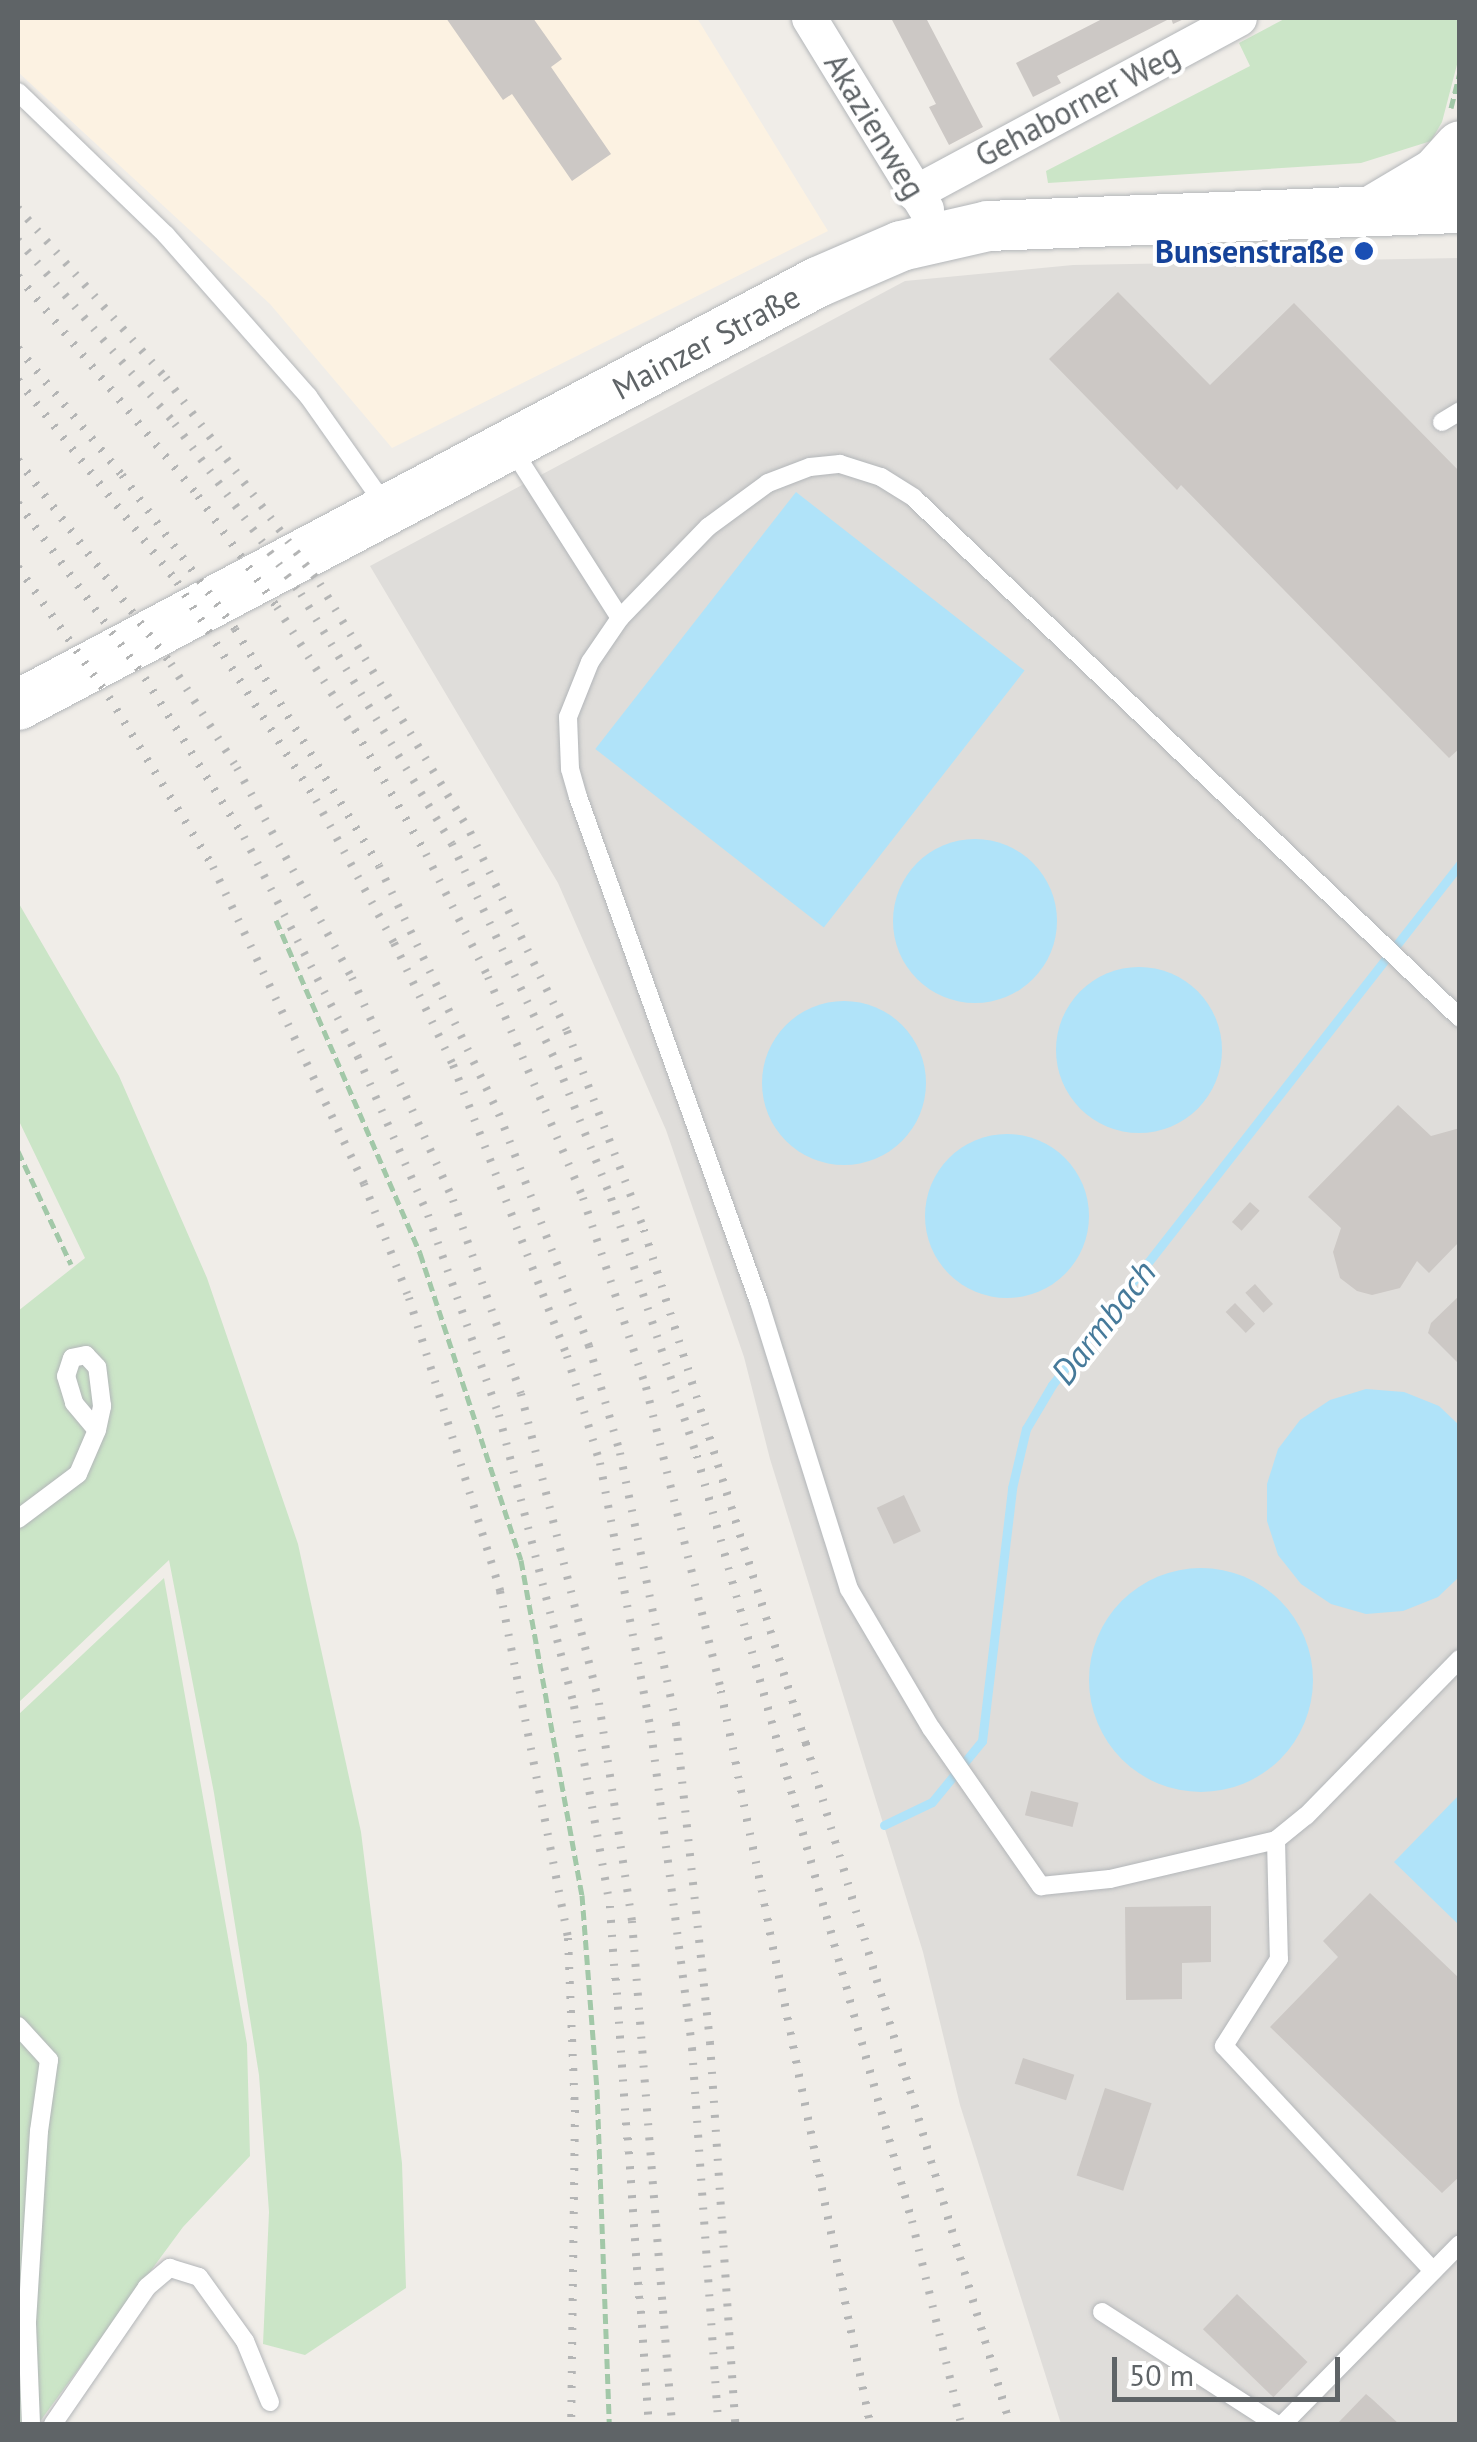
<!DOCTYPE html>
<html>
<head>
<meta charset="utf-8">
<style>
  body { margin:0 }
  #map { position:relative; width:1477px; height:2442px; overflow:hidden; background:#f0ede8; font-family:"PT Sans",sans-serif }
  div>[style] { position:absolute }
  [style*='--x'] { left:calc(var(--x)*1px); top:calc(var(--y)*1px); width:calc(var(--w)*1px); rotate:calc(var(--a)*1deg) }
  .commercial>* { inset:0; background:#fcf2e2 }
  .industrial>* { inset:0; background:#dfddda }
  .green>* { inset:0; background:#cbe5c7 }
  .water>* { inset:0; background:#b0e3f9; transform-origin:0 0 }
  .round { border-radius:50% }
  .stream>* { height:9px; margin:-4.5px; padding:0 4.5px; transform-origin:4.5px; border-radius:4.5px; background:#b0e3f9 }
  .building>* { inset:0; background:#ccc8c5; transform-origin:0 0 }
  .path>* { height:5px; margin-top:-2.5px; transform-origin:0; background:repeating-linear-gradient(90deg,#a2c8a8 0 10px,transparent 0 15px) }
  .roads { filter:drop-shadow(0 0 2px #b3b6b9) drop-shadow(0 0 2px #b3b6b9) }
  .service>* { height:18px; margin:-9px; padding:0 9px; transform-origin:9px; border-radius:9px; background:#fff }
  .minor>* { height:35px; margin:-17.5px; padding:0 17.5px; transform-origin:17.5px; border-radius:17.5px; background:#fff }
  .secondary>* { height:50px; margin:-25px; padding:0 25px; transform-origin:25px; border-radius:25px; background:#fff }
  .rail>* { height:8px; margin-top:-4px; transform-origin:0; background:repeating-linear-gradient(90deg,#b4b5b5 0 2.5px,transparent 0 14.5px) }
  .dots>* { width:28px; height:28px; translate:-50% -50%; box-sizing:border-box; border:5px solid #fff; border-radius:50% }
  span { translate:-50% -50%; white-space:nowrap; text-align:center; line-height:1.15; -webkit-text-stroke:8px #fff; paint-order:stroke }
  .street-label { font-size:32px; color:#5f6467 }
  .transit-label { font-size:32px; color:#164399; font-weight:700 }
  .right { translate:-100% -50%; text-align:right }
  .water-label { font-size:35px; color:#467a9a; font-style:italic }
  .frame { position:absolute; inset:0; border:20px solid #5f6467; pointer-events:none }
  .scale { position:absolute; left:1112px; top:2357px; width:228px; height:45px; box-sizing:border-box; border:5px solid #5f6467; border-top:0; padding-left:12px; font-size:30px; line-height:35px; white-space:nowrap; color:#5f6467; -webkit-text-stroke:8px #fff; paint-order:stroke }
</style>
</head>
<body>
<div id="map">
  <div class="commercial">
    <div style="clip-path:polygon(18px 18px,697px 18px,828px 231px,392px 448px,270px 304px,18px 72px)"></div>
  </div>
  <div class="industrial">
    <div style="clip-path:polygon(1459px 258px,1459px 2424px,1061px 2424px,960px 2105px,923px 1952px,770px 1459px,744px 1357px,666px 1130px,558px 883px,370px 566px,905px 281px,1073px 265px)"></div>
  </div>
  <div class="green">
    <div style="clip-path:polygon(1286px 18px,1459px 18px,1459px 57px,1442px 122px,1431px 141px,1361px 163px,1048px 183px,1046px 171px,1250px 66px,1239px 43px)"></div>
    <div style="clip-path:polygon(18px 902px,119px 1076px,207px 1278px,298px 1544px,361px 1832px,402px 2163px,406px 2288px,305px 2355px,263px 2344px,269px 2212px,259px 2075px,214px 1793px,169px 1560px,18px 1703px,18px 1311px,85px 1258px,18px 1119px)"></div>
    <div style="clip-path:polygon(164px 1578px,247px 2044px,250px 2156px,183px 2227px,38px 2424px,18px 2424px,18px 1715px)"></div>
  </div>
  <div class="water">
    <div style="left:796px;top:492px;width:290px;height:326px;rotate:38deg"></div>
    <div class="round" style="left:893px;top:839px;width:164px;height:164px"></div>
    <div class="round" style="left:1056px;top:967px;width:166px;height:166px"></div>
    <div class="round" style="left:762px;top:1001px;width:164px;height:164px"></div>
    <div class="round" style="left:925px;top:1134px;width:164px;height:164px"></div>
    <div style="clip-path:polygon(1366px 1389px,1404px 1392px,1439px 1406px,1459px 1425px,1459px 1577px,1438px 1597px,1403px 1611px,1366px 1614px,1331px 1604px,1301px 1584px,1278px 1555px,1267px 1521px,1267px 1484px,1278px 1449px,1300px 1420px,1330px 1400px)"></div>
    <div class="round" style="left:1089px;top:1568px;width:224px;height:224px"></div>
    <div style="clip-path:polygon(1459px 1795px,1459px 1925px,1394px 1862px)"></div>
  </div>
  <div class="stream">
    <div style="--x:884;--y:1825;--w:53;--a:-25.6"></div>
    <div style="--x:932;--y:1802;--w:79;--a:-50.7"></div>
    <div style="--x:982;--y:1741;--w:255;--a:-83.2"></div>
    <div style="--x:1012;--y:1488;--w:61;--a:-76.7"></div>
    <div style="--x:1026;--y:1429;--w:51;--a:-59.4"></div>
    <div style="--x:1052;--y:1385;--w:662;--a:-51.94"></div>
  </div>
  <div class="building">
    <div style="clip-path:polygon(446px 18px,533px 18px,562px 59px,551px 67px,611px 154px,572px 181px,512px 94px,503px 100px)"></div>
    <div style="clip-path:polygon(891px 18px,926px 18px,983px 127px,949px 145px,929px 107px,936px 104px)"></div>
    <div style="clip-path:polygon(1104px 18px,1186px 18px,1173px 24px,1171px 18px,1057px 76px,1061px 83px,1033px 97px,1016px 63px)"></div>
    <div style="clip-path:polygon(1118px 292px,1210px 385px,1294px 303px,1460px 472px,1460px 748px,1449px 758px,1181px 485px,1177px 490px,1049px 359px)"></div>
    <div style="clip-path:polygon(1398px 1105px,1431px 1136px,1460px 1128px,1460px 1241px,1429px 1273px,1417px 1261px,1400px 1288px,1372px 1295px,1357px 1291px,1340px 1278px,1333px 1252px,1341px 1228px,1308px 1197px)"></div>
    <div style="left:1250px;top:1202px;width:13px;height:27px;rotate:42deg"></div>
    <div style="left:1255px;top:1284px;width:27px;height:13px;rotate:48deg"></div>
    <div style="clip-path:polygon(1460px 1295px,1460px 1365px,1428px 1333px,1431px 1323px)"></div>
    <div style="left:1235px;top:1303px;width:29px;height:13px;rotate:46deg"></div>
    <div style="left:904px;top:1495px;width:40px;height:30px;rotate:65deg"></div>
    <div style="left:1031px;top:1791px;width:49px;height:25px;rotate:14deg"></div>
    <div style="clip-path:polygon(1370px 1893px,1460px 1979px,1460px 2176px,1442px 2193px,1270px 2027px,1338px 1957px,1323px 1941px)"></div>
    <div style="clip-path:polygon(1211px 1906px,1211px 1962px,1182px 1963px,1182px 1999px,1126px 2000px,1125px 1907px)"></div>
    <div style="left:1023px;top:2058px;width:54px;height:27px;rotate:18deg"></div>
    <div style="left:1105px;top:2088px;width:49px;height:92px;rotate:18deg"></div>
    <div style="left:1237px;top:2294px;width:98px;height:49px;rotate:44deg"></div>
    <div style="clip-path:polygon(1366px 2394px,1372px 2399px,1399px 2424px,1337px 2424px)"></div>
  </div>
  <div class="path">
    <div style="--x:1451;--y:108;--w:37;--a:-76"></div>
    <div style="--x:276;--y:920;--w:363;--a:66.6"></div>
    <div style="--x:420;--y:1253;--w:323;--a:71.8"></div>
    <div style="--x:521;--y:1560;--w:341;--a:79.7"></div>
    <div style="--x:582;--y:1895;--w:195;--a:85.6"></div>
    <div style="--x:597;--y:2089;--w:335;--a:87.9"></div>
    <div style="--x:18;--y:1151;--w:125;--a:64.9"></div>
  </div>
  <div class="roads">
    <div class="service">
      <div style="--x:18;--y:92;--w:206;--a:44"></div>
      <div style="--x:166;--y:235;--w:215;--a:48.6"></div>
      <div style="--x:308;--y:396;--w:133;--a:54.8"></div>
      <div style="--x:1442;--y:422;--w:21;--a:-31"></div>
      <div style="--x:511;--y:447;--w:203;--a:57.5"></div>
      <div style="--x:620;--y:618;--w:127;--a:-46"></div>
      <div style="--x:708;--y:527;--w:74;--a:-36.3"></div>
      <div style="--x:768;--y:483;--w:45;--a:-20.9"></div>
      <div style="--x:810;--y:467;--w:30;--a:-6"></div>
      <div style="--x:840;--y:464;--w:43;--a:17.6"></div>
      <div style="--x:881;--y:477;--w:39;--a:32"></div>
      <div style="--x:914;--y:498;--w:754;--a:43.6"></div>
      <div style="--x:620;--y:618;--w:53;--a:124.3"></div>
      <div style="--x:590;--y:662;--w:59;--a:111.8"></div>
      <div style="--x:568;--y:717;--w:52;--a:87.8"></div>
      <div style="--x:570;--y:769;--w:29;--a:74"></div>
      <div style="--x:578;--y:797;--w:536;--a:70.28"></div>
      <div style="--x:759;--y:1302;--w:301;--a:72.6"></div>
      <div style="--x:849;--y:1589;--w:161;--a:59.5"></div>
      <div style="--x:931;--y:1728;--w:193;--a:55.2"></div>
      <div style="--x:1041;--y:1886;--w:69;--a:-5.8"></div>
      <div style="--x:1110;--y:1879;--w:171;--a:-13.2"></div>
      <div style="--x:1276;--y:1840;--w:38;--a:-39"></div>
      <div style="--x:1306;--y:1816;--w:220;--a:-45.6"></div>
      <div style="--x:18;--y:1519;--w:75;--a:-36.9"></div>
      <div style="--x:78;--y:1474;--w:48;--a:-66.6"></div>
      <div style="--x:97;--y:1430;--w:25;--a:-78"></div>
      <div style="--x:102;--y:1406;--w:39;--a:-97"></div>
      <div style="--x:97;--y:1367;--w:16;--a:-133"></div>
      <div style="--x:86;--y:1355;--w:14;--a:168"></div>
      <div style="--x:72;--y:1358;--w:19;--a:108"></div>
      <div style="--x:66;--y:1376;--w:28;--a:73"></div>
      <div style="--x:74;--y:1403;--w:35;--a:50"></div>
      <div style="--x:1276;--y:1840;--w:119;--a:88.6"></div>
      <div style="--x:1279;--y:1959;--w:103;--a:122.3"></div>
      <div style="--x:1224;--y:2046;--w:307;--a:47.1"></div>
      <div style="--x:18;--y:2026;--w:46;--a:47.6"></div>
      <div style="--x:49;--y:2060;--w:72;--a:98"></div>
      <div style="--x:39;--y:2131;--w:193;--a:93.6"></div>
      <div style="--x:27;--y:2324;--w:100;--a:87.7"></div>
      <div style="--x:1102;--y:2312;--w:207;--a:32.8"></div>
      <div style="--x:53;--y:2424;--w:166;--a:-55.5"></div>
      <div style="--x:147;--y:2287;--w:30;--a:-40"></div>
      <div style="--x:170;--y:2268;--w:30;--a:17"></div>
      <div style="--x:199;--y:2277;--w:79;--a:54.3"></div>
      <div style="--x:245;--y:2341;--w:66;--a:67.7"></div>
      <div style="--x:1283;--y:2424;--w:252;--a:-45.5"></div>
    </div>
    <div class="minor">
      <div style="--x:809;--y:18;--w:224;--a:58.5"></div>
      <div style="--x:914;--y:193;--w:369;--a:-28.3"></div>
    </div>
    <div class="secondary">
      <div style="--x:1377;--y:208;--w:69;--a:-30.7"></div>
      <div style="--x:1436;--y:173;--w:36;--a:-48"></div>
      <div style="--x:18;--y:705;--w:905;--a:-27.87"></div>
      <div style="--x:818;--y:282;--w:90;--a:-23.4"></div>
      <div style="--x:901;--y:246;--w:89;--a:-12.9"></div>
      <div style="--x:988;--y:226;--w:472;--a:-2.2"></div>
    </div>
  </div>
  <div class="rail">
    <div style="--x:18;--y:208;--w:225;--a:49"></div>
    <div style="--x:166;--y:378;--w:257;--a:53.2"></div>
    <div style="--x:320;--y:584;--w:290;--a:58.8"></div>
    <div style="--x:470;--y:832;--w:221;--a:64"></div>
    <div style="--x:567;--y:1031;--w:213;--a:68.8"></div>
    <div style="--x:644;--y:1230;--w:539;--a:72.51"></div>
    <div style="--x:806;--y:1744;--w:710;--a:73.3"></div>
    <div style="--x:18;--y:240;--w:242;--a:49.5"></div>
    <div style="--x:175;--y:424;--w:212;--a:53.5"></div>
    <div style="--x:301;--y:594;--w:292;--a:58.9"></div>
    <div style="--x:452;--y:844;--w:246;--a:64.5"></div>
    <div style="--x:558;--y:1066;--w:142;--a:68.1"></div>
    <div style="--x:611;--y:1198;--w:272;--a:71.6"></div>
    <div style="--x:697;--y:1456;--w:795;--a:74.3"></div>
    <div style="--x:912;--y:2221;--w:209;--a:76.4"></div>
    <div style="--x:18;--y:276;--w:284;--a:50.7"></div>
    <div style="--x:198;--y:496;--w:136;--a:54.6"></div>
    <div style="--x:277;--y:607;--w:146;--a:57.6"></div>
    <div style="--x:355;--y:730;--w:143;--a:60.2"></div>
    <div style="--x:426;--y:854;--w:138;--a:63.2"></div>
    <div style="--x:488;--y:977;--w:241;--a:66.7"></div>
    <div style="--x:583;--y:1198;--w:199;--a:71.6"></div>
    <div style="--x:646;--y:1387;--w:313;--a:76.1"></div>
    <div style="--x:721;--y:1691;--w:748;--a:78.51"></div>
    <div style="--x:18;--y:348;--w:164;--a:50.7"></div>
    <div style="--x:122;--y:475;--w:191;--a:53.7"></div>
    <div style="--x:235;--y:629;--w:277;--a:58.7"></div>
    <div style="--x:379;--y:866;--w:276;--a:64.2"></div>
    <div style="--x:499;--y:1114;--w:249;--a:68.8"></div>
    <div style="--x:589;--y:1346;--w:111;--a:73.8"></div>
    <div style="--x:620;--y:1453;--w:277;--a:78.3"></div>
    <div style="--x:676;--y:1724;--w:321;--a:83.9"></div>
    <div style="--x:710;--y:2043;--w:382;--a:86.2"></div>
    <div style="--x:18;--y:380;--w:257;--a:51.8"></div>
    <div style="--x:177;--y:582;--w:259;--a:57.5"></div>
    <div style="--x:316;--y:800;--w:163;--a:61.4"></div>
    <div style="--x:394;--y:943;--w:136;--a:64.2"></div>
    <div style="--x:453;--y:1065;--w:313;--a:68.6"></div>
    <div style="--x:567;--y:1356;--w:112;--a:72.9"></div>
    <div style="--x:600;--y:1463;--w:273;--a:79.2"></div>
    <div style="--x:651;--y:1731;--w:320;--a:82.6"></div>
    <div style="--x:692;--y:2048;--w:377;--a:86"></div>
    <div style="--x:18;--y:460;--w:255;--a:53.1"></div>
    <div style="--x:171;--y:664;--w:123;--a:57.6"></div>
    <div style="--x:237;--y:768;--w:239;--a:61.3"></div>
    <div style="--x:352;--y:978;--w:244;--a:65.5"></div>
    <div style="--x:453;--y:1200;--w:206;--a:70.7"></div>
    <div style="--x:521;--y:1394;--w:319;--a:75.8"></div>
    <div style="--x:599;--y:1703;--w:220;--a:81.4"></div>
    <div style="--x:632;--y:1921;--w:505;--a:85.45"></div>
    <div style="--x:18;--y:503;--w:216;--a:54"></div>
    <div style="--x:145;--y:678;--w:187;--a:58.1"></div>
    <div style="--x:244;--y:837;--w:248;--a:62.6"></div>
    <div style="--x:358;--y:1057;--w:173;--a:66.1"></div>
    <div style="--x:428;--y:1215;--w:212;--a:70.5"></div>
    <div style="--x:499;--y:1415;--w:301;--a:75.5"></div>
    <div style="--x:574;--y:1706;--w:203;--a:79.8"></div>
    <div style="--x:610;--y:1906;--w:519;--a:85.69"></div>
    <div style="--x:18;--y:567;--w:159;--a:55"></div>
    <div style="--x:109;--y:697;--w:199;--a:58.5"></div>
    <div style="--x:213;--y:867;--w:351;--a:64.5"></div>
    <div style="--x:364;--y:1184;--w:123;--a:68.5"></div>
    <div style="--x:409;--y:1298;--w:307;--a:72.7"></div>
    <div style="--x:500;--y:1591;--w:354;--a:78.9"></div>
    <div style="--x:568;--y:1938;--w:172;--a:87.7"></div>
    <div style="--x:575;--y:2110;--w:314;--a:90.7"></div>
  </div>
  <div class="dots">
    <div style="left:1364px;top:251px;background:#1a4fb4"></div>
  </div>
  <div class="street-label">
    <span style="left:1077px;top:105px;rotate:-28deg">Gehaborner Weg</span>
    <span style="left:875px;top:126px;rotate:59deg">Akazienweg</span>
    <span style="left:706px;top:342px;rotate:-28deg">Mainzer Straße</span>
  </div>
  <div class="transit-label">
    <span class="right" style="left:1344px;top:251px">Bunsenstraße</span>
  </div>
  <div class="water-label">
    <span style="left:1103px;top:1322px;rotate:-52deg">Darmbach</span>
  </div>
  <div class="frame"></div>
  <div class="scale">50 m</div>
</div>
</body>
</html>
